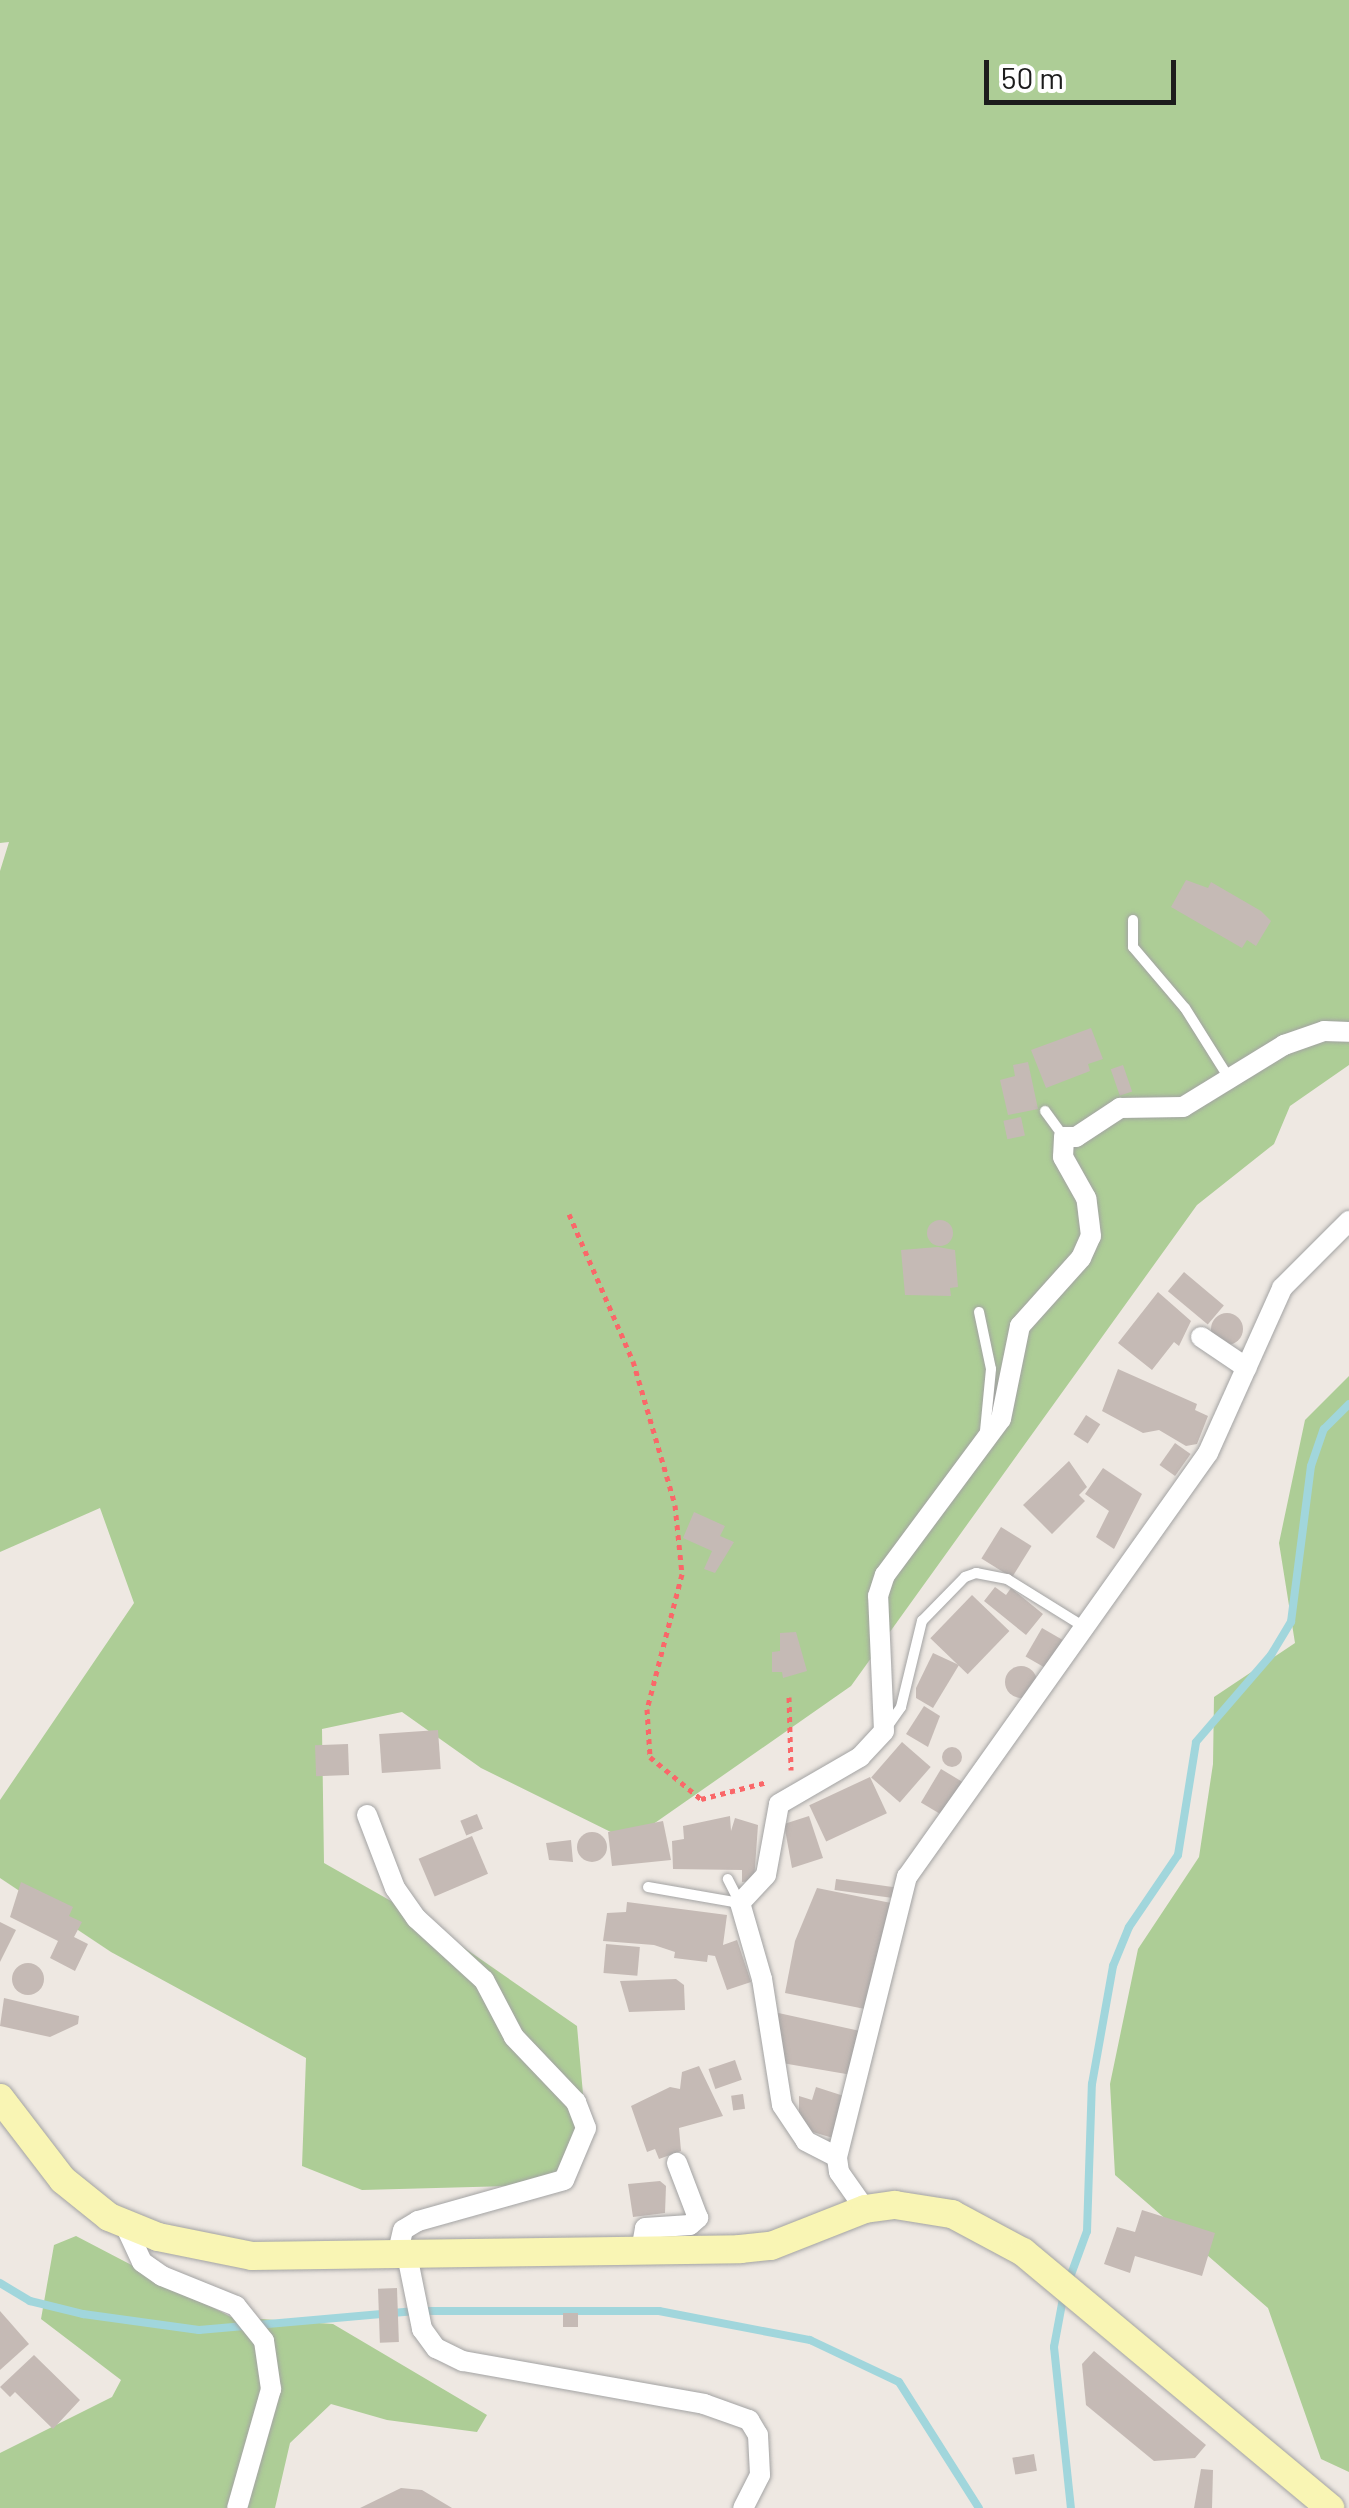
<!DOCTYPE html>
<html>
<head>
<meta charset="utf-8">
<style>
  body { margin:0 }
  #map { position:relative; width:1349px; height:2508px; overflow:hidden; background:#eee8e2; font-family:Barlow,sans-serif }
  div>[style] { position:absolute }
  [style*='--x'] { left:calc(var(--x)*1px); top:calc(var(--y)*1px); width:calc(var(--w)*1px); rotate:calc(var(--a)*1deg) }
  .forest>* { inset:0; background:#adcd96 }
  .stream>* { height:8px; margin:-4px; padding:0 4px; transform-origin:4px; border-radius:4px; background:#a1d6dc }
  .building>* { inset:0; background:#c5bab5; transform-origin:0 0 }
  .round { border-radius:50% }
  .path>* { height:5px; margin-top:-2.5px; transform-origin:0; background:repeating-linear-gradient(90deg,#fa6769 0 5px,transparent 0 10px) }
  .roads { filter:drop-shadow(0 0 2px #a3a3a3) drop-shadow(0 0 2px #a3a3a3) }
  .lane>* { height:10px; margin:-5px; padding:0 5px; transform-origin:5px; border-radius:5px; background:#fff }
  .street>* { height:20px; margin:-10px; padding:0 10px; transform-origin:10px; border-radius:10px; background:#fff }
  .secondary>* { height:28px; margin:-14px; padding:0 14px; transform-origin:14px; border-radius:14px; background:#f9f5b4 }
  span { translate:-50% -50%; white-space:nowrap; text-align:center; line-height:1.15; -webkit-text-stroke:8px #fff; paint-order:stroke }
  .scale { position:absolute; left:984px; top:60px; width:192px; height:45px; box-sizing:border-box; border:5px solid #1c1c1c; border-top:0; padding-left:12px; font-size:30px; line-height:35px; white-space:nowrap; color:#1c1c1c; -webkit-text-stroke:8px #fff; paint-order:stroke }
</style>
</head>
<body>
<div id="map">
  <div class="forest">
    <div style="clip-path:polygon(0 0,1349px 0,1349px 1065px,1290px 1106px,1274px 1144px,1197px 1205px,851px 1686px,629px 1841px,481px 1768px,402px 1712px,322px 1729px,324px 1863px,421px 1918px,577px 2026px,586px 2128px,552px 2185px,362px 2190px,302px 2166px,306px 2058px,111px 1952px,0 1878px,0 1800px,134px 1603px,100px 1508px,0 1552px,0 871px,9px 842px,0 843px)"></div>
    <div style="clip-path:polygon(1349px 1376px,1349px 2472px,1321px 2459px,1268px 2308px,1115px 2175px,1110px 2084px,1138px 1949px,1199px 1857px,1213px 1764px,1214px 1697px,1295px 1643px,1279px 1543px,1305px 1420px)"></div>
    <div style="clip-path:polygon(76px 2236px,231px 2317px,333px 2324px,487px 2415px,477px 2432px,387px 2420px,331px 2404px,290px 2443px,275px 2508px,0 2508px,0 2453px,112px 2397px,121px 2380px,41px 2319px,54px 2245px)"></div>
  </div>
  <div class="stream">
    <div style="--x:1069;--y:2280;--w:52;--a:-69.8"></div>
    <div style="--x:1087;--y:2231;--w:147;--a:-88.1"></div>
    <div style="--x:1092;--y:2084;--w:120;--a:-79.9"></div>
    <div style="--x:1113;--y:1966;--w:42;--a:-67.7"></div>
    <div style="--x:1129;--y:1927;--w:87;--a:-55.8"></div>
    <div style="--x:1178;--y:1855;--w:114;--a:-80.9"></div>
    <div style="--x:1196;--y:1742;--w:115;--a:-49.2"></div>
    <div style="--x:1271;--y:1655;--w:39;--a:-59"></div>
    <div style="--x:1291;--y:1622;--w:157;--a:-82.7"></div>
    <div style="--x:1311;--y:1466;--w:39;--a:-71"></div>
    <div style="--x:1324;--y:1429;--w:35;--a:-45"></div>
    <div style="--x:0;--y:2283;--w:35;--a:31"></div>
    <div style="--x:30;--y:2301;--w:55;--a:13.8"></div>
    <div style="--x:83;--y:2314;--w:117;--a:7.9"></div>
    <div style="--x:199;--y:2330;--w:220;--a:-5"></div>
    <div style="--x:418;--y:2311;--w:241;--a:0"></div>
    <div style="--x:659;--y:2311;--w:154;--a:10.9"></div>
    <div style="--x:810;--y:2340;--w:98;--a:25.3"></div>
    <div style="--x:899;--y:2382;--w:149;--a:57.6"></div>
    <div style="--x:1064;--y:2293;--w:55;--a:100.5"></div>
    <div style="--x:1054;--y:2347;--w:162;--a:84"></div>
  </div>
  <div class="building">
    <div style="clip-path:polygon(1186px 880px,1208px 888px,1211px 882px,1261px 911px,1271px 921px,1256px 946px,1247px 940px,1242px 948px,1171px 907px)"></div>
    <div style="clip-path:polygon(1091px 1028px,1103px 1059px,1088px 1064px,1090px 1071px,1046px 1088px,1031px 1050px)"></div>
    <div style="clip-path:polygon(1028px 1062px,1038px 1109px,1008px 1115px,1000px 1080px,1015px 1076px,1013px 1065px)"></div>
    <div style="left:1123px;top:1065px;width:28px;height:13px;rotate:71deg"></div>
    <div style="left:1021px;top:1117px;width:19px;height:18px;rotate:78deg"></div>
    <div class="round" style="left:927px;top:1220px;width:26px;height:26px"></div>
    <div style="clip-path:polygon(938px 1247px,955px 1250px,958px 1287px,950px 1288px,951px 1296px,905px 1295px,901px 1250px)"></div>
    <div style="left:1184px;top:1272px;width:52px;height:25px;rotate:40deg"></div>
    <div style="clip-path:polygon(1158px 1292px,1191px 1321px,1179px 1346px,1174px 1342px,1152px 1370px,1118px 1343px)"></div>
    <div class="round" style="left:1211px;top:1313px;width:32px;height:32px"></div>
    <div style="clip-path:polygon(1118px 1369px,1197px 1404px,1195px 1410px,1208px 1416px,1197px 1444px,1186px 1446px,1159px 1430px,1143px 1433px,1102px 1411px)"></div>
    <div style="left:1086px;top:1415px;width:17px;height:23px;rotate:33deg"></div>
    <div style="left:1175px;top:1443px;width:19px;height:27px;rotate:35deg"></div>
    <div style="clip-path:polygon(1069px 1461px,1087px 1487px,1079px 1495px,1085px 1501px,1052px 1534px,1023px 1505px)"></div>
    <div style="clip-path:polygon(1103px 1468px,1142px 1494px,1114px 1549px,1096px 1537px,1109px 1511px,1085px 1494px)"></div>
    <div style="clip-path:polygon(694px 1512px,725px 1526px,720px 1536px,734px 1542px,715px 1573px,704px 1569px,712px 1551px,683px 1538px)"></div>
    <div style="left:1001px;top:1527px;width:36px;height:37px;rotate:32deg"></div>
    <div style="clip-path:polygon(995px 1587px,1006px 1595px,1011px 1588px,1043px 1614px,1026px 1635px,984px 1601px)"></div>
    <div style="left:972px;top:1595px;width:52px;height:60px;rotate:44deg"></div>
    <div style="left:1042px;top:1628px;width:24px;height:33px;rotate:30deg"></div>
    <div style="clip-path:polygon(796px 1632px,807px 1671px,783px 1678px,782px 1672px,772px 1672px,772px 1652px,780px 1651px,780px 1633px)"></div>
    <div style="clip-path:polygon(933px 1653px,959px 1665px,933px 1708px,916px 1698px,916px 1688px)"></div>
    <div class="round" style="left:1005px;top:1666px;width:32px;height:32px"></div>
    <div style="clip-path:polygon(924px 1706px,940px 1716px,928px 1747px,906px 1734px)"></div>
    <div style="left:438px;top:1730px;width:39px;height:59px;rotate:86deg"></div>
    <div style="left:902px;top:1742px;width:38px;height:47px;rotate:41deg"></div>
    <div style="left:348px;top:1744px;width:31px;height:33px;rotate:88deg"></div>
    <div class="round" style="left:942px;top:1747px;width:20px;height:20px"></div>
    <div style="left:941px;top:1769px;width:26px;height:39px;rotate:31deg"></div>
    <div style="left:870px;top:1777px;width:40px;height:67px;rotate:65deg"></div>
    <div style="left:477px;top:1814px;width:16px;height:18px;rotate:68deg"></div>
    <div style="clip-path:polygon(730px 1816px,731px 1831px,735px 1818px,758px 1825px,754px 1881px,742px 1882px,742px 1870px,673px 1869px,672px 1841px,684px 1839px,683px 1826px)"></div>
    <div style="clip-path:polygon(809px 1816px,823px 1858px,792px 1868px,784px 1824px)"></div>
    <div style="clip-path:polygon(663px 1821px,671px 1860px,612px 1866px,608px 1832px)"></div>
    <div class="round" style="left:577px;top:1832px;width:30px;height:30px"></div>
    <div style="left:472px;top:1836px;width:41px;height:58px;rotate:67deg"></div>
    <div style="clip-path:polygon(571px 1840px,573px 1862px,549px 1860px,546px 1843px)"></div>
    <div style="left:836px;top:1879px;width:59px;height:11px;rotate:8deg"></div>
    <div style="clip-path:polygon(21px 1882px,73px 1907px,69px 1916px,82px 1922px,74px 1937px,88px 1944px,75px 1971px,50px 1958px,58px 1941px,10px 1917px)"></div>
    <div style="clip-path:polygon(817px 1888px,891px 1903px,870px 2010px,785px 1993px,795px 1941px)"></div>
    <div style="clip-path:polygon(627px 1902px,727px 1915px,723px 1945px,737px 1940px,751px 1982px,727px 1990px,715px 1956px,708px 1955px,707px 1962px,674px 1958px,675px 1952px,654px 1945px,603px 1941px,607px 1913px,626px 1912px)"></div>
    <div style="clip-path:polygon(0 1922px,16px 1930px,0 1962px)"></div>
    <div style="left:606px;top:1944px;width:34px;height:29px;rotate:5deg"></div>
    <div class="round" style="left:12px;top:1963px;width:32px;height:32px"></div>
    <div style="clip-path:polygon(676px 1979px,684px 1985px,685px 2010px,629px 2012px,620px 1981px)"></div>
    <div style="clip-path:polygon(4px 1998px,79px 2016px,78px 2024px,50px 2037px,0 2026px)"></div>
    <div style="clip-path:polygon(774px 2012px,860px 2031px,852px 2075px,782px 2063px)"></div>
    <div style="left:735px;top:2060px;width:21px;height:28px;rotate:71deg"></div>
    <div style="clip-path:polygon(699px 2066px,723px 2116px,679px 2128px,681px 2151px,659px 2159px,655px 2149px,647px 2152px,631px 2106px,670px 2087px,680px 2089px,682px 2072px)"></div>
    <div style="clip-path:polygon(816px 2087px,847px 2097px,833px 2138px,806px 2130px,799px 2119px,799px 2096px,812px 2100px)"></div>
    <div style="left:743px;top:2094px;width:15px;height:12px;rotate:82deg"></div>
    <div style="clip-path:polygon(660px 2181px,666px 2186px,665px 2213px,633px 2217px,628px 2184px)"></div>
    <div style="clip-path:polygon(1142px 2210px,1215px 2233px,1202px 2276px,1135px 2256px,1130px 2273px,1104px 2264px,1117px 2227px,1135px 2232px)"></div>
    <div style="left:397px;top:2288px;width:54px;height:19px;rotate:88deg"></div>
    <div style="clip-path:polygon(0 2311px,29px 2344px,0 2370px)"></div>
    <div style="left:563px;top:2313px;width:15px;height:14px"></div>
    <div style="clip-path:polygon(1094px 2351px,1206px 2445px,1195px 2458px,1154px 2461px,1086px 2405px,1082px 2364px)"></div>
    <div style="clip-path:polygon(34px 2355px,80px 2400px,53px 2429px,15px 2392px,10px 2397px,0 2387px)"></div>
    <div style="left:1034px;top:2454px;width:17px;height:22px;rotate:80deg"></div>
    <div style="clip-path:polygon(1201px 2469px,1213px 2470px,1212px 2508px,1194px 2508px)"></div>
    <div style="clip-path:polygon(401px 2488px,422px 2490px,452px 2508px,360px 2508px)"></div>
  </div>
  <div class="path">
    <div style="--x:569;--y:1214;--w:160;--a:66.5"></div>
    <div style="--x:633;--y:1361;--w:150;--a:73.7"></div>
    <div style="--x:675;--y:1505;--w:69;--a:84.2"></div>
    <div style="--x:682;--y:1574;--w:139;--a:104.5"></div>
    <div style="--x:647;--y:1709;--w:48;--a:86.4"></div>
    <div style="--x:650;--y:1757;--w:66;--a:39.5"></div>
    <div style="--x:701;--y:1799;--w:68;--a:-14.4"></div>
    <div style="--x:789;--y:1697;--w:73;--a:88.4"></div>
  </div>
  <div class="roads">
    <div class="lane">
      <div style="--x:1133;--y:920;--w:27;--a:90"></div>
      <div style="--x:1133;--y:947;--w:80;--a:49.6"></div>
      <div style="--x:1185;--y:1008;--w:79;--a:57.9"></div>
      <div style="--x:1045;--y:1111;--w:32;--a:54"></div>
      <div style="--x:979;--y:1312;--w:58;--a:78.1"></div>
      <div style="--x:991;--y:1369;--w:62;--a:95.5"></div>
      <div style="--x:885;--y:1730;--w:28;--a:-55"></div>
      <div style="--x:901;--y:1707;--w:89;--a:-76.3"></div>
      <div style="--x:922;--y:1621;--w:62;--a:-45.7"></div>
      <div style="--x:965;--y:1577;--w:12;--a:-20"></div>
      <div style="--x:976;--y:1573;--w:32;--a:11"></div>
      <div style="--x:1007;--y:1579;--w:91;--a:31.9"></div>
      <div style="--x:648;--y:1887;--w:93;--a:9.9"></div>
      <div style="--x:740;--y:1903;--w:27;--a:-117"></div>
    </div>
    <div class="street">
      <div style="--x:1201;--y:1337;--w:55;--a:34"></div>
      <div style="--x:367;--y:1815;--w:78;--a:69"></div>
      <div style="--x:395;--y:1888;--w:37;--a:55"></div>
      <div style="--x:416;--y:1918;--w:92;--a:42.4"></div>
      <div style="--x:484;--y:1980;--w:64;--a:62.2"></div>
      <div style="--x:514;--y:2037;--w:90;--a:46.4"></div>
      <div style="--x:576;--y:2102;--w:28;--a:69"></div>
      <div style="--x:586;--y:2128;--w:56;--a:112.9"></div>
      <div style="--x:564;--y:2180;--w:152;--a:164.3"></div>
      <div style="--x:418;--y:2221;--w:17;--a:149"></div>
      <div style="--x:403;--y:2230;--w:26;--a:103"></div>
      <div style="--x:837;--y:2157;--w:35;--a:-153"></div>
      <div style="--x:806;--y:2141;--w:43;--a:-123.7"></div>
      <div style="--x:782;--y:2105;--w:128;--a:-99"></div>
      <div style="--x:762;--y:1979;--w:79;--a:-106.1"></div>
      <div style="--x:740;--y:1903;--w:38;--a:-47"></div>
      <div style="--x:766;--y:1875;--w:72;--a:-79.6"></div>
      <div style="--x:779;--y:1804;--w:94;--a:-30.1"></div>
      <div style="--x:860;--y:1757;--w:35;--a:-47"></div>
      <div style="--x:884;--y:1731;--w:135;--a:-92.5"></div>
      <div style="--x:878;--y:1596;--w:22;--a:-72"></div>
      <div style="--x:885;--y:1575;--w:194;--a:-53.4"></div>
      <div style="--x:1001;--y:1419;--w:95;--a:-78.5"></div>
      <div style="--x:1020;--y:1326;--w:91;--a:-48.1"></div>
      <div style="--x:1081;--y:1258;--w:24;--a:-66"></div>
      <div style="--x:1091;--y:1236;--w:38;--a:-97"></div>
      <div style="--x:1086;--y:1198;--w:47;--a:-119.3"></div>
      <div style="--x:1063;--y:1157;--w:20;--a:-87"></div>
      <div style="--x:1064;--y:1137;--w:12;--a:0"></div>
      <div style="--x:1076;--y:1137;--w:53;--a:-33.4"></div>
      <div style="--x:1120;--y:1108;--w:63;--a:-0.9"></div>
      <div style="--x:1183;--y:1107;--w:119;--a:-31.5"></div>
      <div style="--x:1284;--y:1045;--w:42;--a:-19.3"></div>
      <div style="--x:1324;--y:1031;--w:25;--a:2"></div>
      <div style="--x:865;--y:2209;--w:45;--a:-125.1"></div>
      <div style="--x:839;--y:2172;--w:15;--a:-98"></div>
      <div style="--x:837;--y:2157;--w:289;--a:-76"></div>
      <div style="--x:907;--y:1877;--w:520;--a:-54.63"></div>
      <div style="--x:1208;--y:1453;--w:181;--a:-65.8"></div>
      <div style="--x:1282;--y:1288;--w:95;--a:-45"></div>
      <div style="--x:124;--y:2223;--w:43;--a:65.2"></div>
      <div style="--x:142;--y:2262;--w:24;--a:35"></div>
      <div style="--x:162;--y:2276;--w:80;--a:22.1"></div>
      <div style="--x:236;--y:2306;--w:45;--a:51.3"></div>
      <div style="--x:264;--y:2341;--w:49;--a:81.7"></div>
      <div style="--x:271;--y:2389;--w:124;--a:105.9"></div>
      <div style="--x:641;--y:2251;--w:23;--a:-80"></div>
      <div style="--x:645;--y:2228;--w:45;--a:-3.8"></div>
      <div style="--x:690;--y:2225;--w:11;--a:-41"></div>
      <div style="--x:698;--y:2218;--w:59;--a:-110.9"></div>
      <div style="--x:407;--y:2255;--w:76;--a:78.5"></div>
      <div style="--x:422;--y:2329;--w:24;--a:54"></div>
      <div style="--x:436;--y:2348;--w:30;--a:26"></div>
      <div style="--x:463;--y:2361;--w:245;--a:10.1"></div>
      <div style="--x:704;--y:2404;--w:48;--a:19.6"></div>
      <div style="--x:749;--y:2420;--w:17;--a:59"></div>
      <div style="--x:758;--y:2435;--w:40;--a:87.1"></div>
      <div style="--x:760;--y:2475;--w:37;--a:117"></div>
    </div>
    <div class="secondary">
      <div style="--x:0;--y:2098;--w:103;--a:52.5"></div>
      <div style="--x:63;--y:2180;--w:59;--a:38.8"></div>
      <div style="--x:109;--y:2217;--w:53;--a:22.2"></div>
      <div style="--x:158;--y:2237;--w:96;--a:11.4"></div>
      <div style="--x:252;--y:2256;--w:488;--a:-0.8"></div>
      <div style="--x:740;--y:2249;--w:31;--a:-6"></div>
      <div style="--x:771;--y:2246;--w:101;--a:-21.5"></div>
      <div style="--x:865;--y:2209;--w:30;--a:-8"></div>
      <div style="--x:895;--y:2205;--w:58;--a:9"></div>
      <div style="--x:952;--y:2214;--w:81;--a:28.2"></div>
      <div style="--x:1023;--y:2252;--w:400;--a:39.8"></div>
    </div>
  </div>
  <div class="scale">50 m</div>
</div>
</body>
</html>
